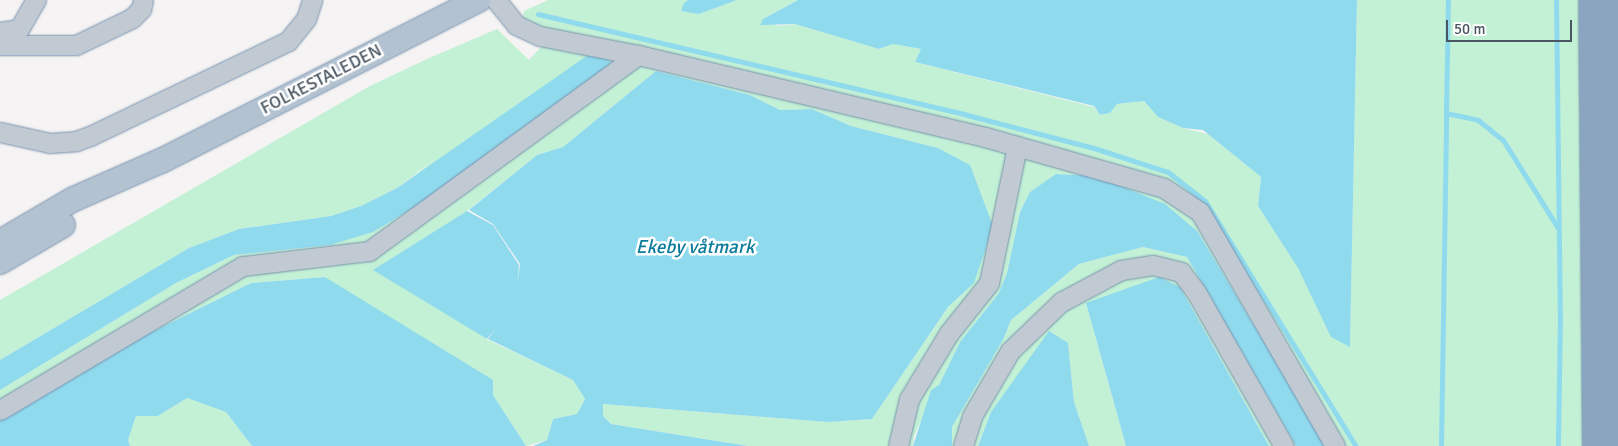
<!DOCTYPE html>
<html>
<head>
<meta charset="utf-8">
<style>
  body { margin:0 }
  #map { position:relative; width:1618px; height:446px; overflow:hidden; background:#f5f3f3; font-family:Signika,sans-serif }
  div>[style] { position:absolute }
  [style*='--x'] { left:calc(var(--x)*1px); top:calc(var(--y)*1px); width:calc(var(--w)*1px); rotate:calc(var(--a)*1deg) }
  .green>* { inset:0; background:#c3f1d5 }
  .water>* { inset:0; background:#90daee }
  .stream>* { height:5px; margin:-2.5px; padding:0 2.5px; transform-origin:2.5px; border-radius:2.5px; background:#90daee }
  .roads { filter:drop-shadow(0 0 1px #7690ad) drop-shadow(0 0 1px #7690ad) }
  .minor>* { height:19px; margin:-9.5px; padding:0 9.5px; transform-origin:9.5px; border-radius:9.5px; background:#c1cad2 }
  .major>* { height:24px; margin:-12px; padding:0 12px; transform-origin:12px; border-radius:12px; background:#b3c2d1 }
  .highway>* { height:28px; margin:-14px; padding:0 14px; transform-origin:14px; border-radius:14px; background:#8ba5c1 }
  span { translate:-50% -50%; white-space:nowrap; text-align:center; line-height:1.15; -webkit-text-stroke:5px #fff; paint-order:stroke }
  .street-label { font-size:18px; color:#4a5661 }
  .water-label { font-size:19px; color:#0c7c9b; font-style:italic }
  .scale { position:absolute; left:1446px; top:20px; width:126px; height:22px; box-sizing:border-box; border:2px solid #4a5661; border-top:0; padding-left:6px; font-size:15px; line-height:18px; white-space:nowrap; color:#4a5661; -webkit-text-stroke:4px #fff; paint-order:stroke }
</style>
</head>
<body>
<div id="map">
  <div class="green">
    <div style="clip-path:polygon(548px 0,688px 0,684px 3px,699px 14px,737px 0,798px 0,763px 19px,778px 26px,795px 24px,879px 49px,893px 44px,921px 49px,915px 62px,1094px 107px,1100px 115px,1110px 113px,1117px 104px,1144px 101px,1158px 117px,1183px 128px,1208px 134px,1261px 177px,1258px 206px,1350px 346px,1357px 0,1583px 0,1587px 446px,1327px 446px,1197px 231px,1096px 176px,1057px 174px,1030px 192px,1020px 212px,1007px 273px,999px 293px,960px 342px,914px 436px,913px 446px,748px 446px,611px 424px,603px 416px,603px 404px,828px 422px,872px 419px,948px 307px,974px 283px,938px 148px,851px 126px,812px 109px,780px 110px,750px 95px,656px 71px,563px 147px,537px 155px,467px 211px,486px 339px,573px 380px,585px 399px,577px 414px,553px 419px,547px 440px,526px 446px,493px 395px,325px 277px,251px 283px,91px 362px,0 420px,0 390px,176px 283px,234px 255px,330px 245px,435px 159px,397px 188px,361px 206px,331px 216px,239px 229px,189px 248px,0 360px,0 300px,370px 86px,427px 59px,497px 29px,529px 60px,542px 46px,523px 17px,524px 11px)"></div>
    <div style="clip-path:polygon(1143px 247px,1187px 257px,1296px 446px,1269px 446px,1180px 287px,1086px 303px,1126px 446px,1089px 446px,1074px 402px,1068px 343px,991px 412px,978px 446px,952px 446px,952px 427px,1004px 338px,1011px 320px,1079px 264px)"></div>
    <div style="clip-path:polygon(187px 398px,226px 412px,252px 446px,130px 446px,128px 440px,136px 416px,158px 416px)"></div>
  </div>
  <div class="water">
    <div style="clip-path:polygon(688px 0,737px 0,699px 14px,681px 11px,684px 3px)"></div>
    <div style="clip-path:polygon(798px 0,1357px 0,1350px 347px,1331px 337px,1298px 268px,1258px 206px,1261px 177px,1203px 130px,1183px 128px,1158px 117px,1144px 101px,1117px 104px,1110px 113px,1100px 115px,1094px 106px,915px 62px,921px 49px,893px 44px,879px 49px,795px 24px,760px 25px,763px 19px)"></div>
    <div style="clip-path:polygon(588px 55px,605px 55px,611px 63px,605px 73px,433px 196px,373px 232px,330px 245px,234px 255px,176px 283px,0 390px,0 360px,189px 248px,239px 229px,331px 216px,361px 206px,397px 188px)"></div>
    <div style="clip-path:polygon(656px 71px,750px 95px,780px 110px,812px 109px,851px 126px,938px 148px,970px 165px,993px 226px,974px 283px,948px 307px,872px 419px,828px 422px,603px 404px,603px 416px,611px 424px,748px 446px,533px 446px,547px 440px,553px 419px,577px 414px,585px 399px,573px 380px,488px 339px,495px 329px,487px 339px,373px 270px,467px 211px,493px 225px,519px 265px,517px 285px,520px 264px,493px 224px,469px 210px,537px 155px,563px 147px)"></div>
    <div style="clip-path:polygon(1056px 174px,1096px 176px,1165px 204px,1197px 231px,1327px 446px,1296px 446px,1187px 257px,1143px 247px,1079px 264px,1011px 320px,1004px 338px,952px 427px,952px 446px,913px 446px,931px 390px,939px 385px,960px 342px,999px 293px,1007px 273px,1020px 212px,1030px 192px)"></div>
    <div style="clip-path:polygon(325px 277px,493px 380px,493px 395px,526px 446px,252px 446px,226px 412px,187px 398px,158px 416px,136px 416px,128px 440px,130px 446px,0 446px,0 420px,91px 362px,251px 283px)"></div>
    <div style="clip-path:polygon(1159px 277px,1180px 287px,1269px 446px,1126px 446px,1086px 303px)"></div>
    <div style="clip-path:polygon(1049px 331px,1068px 343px,1074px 402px,1089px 446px,978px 446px,991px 412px)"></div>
  </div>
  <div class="stream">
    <div style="--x:1556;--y:0;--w:314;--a:89.3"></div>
    <div style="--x:1560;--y:314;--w:132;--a:90.9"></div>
    <div style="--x:538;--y:14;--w:441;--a:13.2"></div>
    <div style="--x:967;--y:115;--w:131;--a:14.6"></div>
    <div style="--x:1094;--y:148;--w:78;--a:18"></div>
    <div style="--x:1168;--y:172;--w:47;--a:38.1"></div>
    <div style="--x:1205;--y:201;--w:288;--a:58.4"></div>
    <div style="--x:1446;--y:113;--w:113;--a:-89"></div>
    <div style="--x:1441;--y:446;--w:333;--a:-89.1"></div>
    <div style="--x:1446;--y:113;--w:33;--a:12"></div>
    <div style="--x:1478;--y:120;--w:32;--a:39"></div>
    <div style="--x:1503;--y:140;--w:104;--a:58"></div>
  </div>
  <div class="roads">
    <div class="minor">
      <div style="--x:496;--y:0;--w:32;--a:51"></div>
      <div style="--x:516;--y:25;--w:26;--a:25"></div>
      <div style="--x:540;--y:36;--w:100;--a:11"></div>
      <div style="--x:638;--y:55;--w:357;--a:13.3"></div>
      <div style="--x:985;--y:137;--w:186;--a:15.9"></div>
      <div style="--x:1164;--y:188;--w:43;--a:33.7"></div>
      <div style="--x:1200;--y:212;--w:270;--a:60"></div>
      <div style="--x:0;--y:32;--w:19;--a:-9"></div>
      <div style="--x:19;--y:29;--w:34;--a:-60"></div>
      <div style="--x:0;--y:45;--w:76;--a:0"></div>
      <div style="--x:76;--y:45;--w:62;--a:-25.7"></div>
      <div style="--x:132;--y:18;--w:13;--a:-45"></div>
      <div style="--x:141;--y:9;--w:9;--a:-77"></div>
      <div style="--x:0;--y:132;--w:51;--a:12.4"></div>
      <div style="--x:50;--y:143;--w:26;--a:-4"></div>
      <div style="--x:76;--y:141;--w:15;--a:-20"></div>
      <div style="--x:90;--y:136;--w:220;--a:-25.6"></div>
      <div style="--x:288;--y:41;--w:28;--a:-51"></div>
      <div style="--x:306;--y:19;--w:20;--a:-72"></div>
      <div style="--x:0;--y:410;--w:282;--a:-30.7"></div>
      <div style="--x:243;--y:266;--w:127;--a:-6.8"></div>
      <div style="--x:369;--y:251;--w:333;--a:-36.1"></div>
      <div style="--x:898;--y:446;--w:48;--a:-76.8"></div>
      <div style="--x:909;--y:399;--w:77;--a:-58.8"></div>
      <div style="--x:949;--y:333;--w:64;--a:-51.3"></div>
      <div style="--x:989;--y:283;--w:140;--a:-78.4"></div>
      <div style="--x:963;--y:446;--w:31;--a:-73"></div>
      <div style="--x:972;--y:416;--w:75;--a:-59.7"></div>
      <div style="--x:1010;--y:351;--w:71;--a:-43.9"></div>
      <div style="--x:1061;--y:302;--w:68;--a:-28.1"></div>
      <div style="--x:1121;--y:270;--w:32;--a:-9"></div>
      <div style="--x:1153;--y:265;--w:29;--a:14"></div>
      <div style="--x:1181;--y:272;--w:25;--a:53"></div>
      <div style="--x:1196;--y:292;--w:177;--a:60.3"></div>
    </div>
    <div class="major">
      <div style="--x:0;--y:242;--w:86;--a:-30.2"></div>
      <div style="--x:74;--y:199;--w:97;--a:-23.7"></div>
      <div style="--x:163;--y:160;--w:354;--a:-26.9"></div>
      <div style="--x:0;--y:262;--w:73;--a:-30.4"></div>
    </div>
    <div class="highway">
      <div style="--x:1593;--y:0;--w:446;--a:89.5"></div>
      <div style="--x:1615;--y:0;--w:446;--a:89.6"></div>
    </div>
  </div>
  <div class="street-label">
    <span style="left:321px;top:79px;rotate:-27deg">FOLKESTALEDEN</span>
  </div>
  <div class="water-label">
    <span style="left:695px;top:248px">Ekeby våtmark</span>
  </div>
  <div class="scale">50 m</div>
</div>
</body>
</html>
